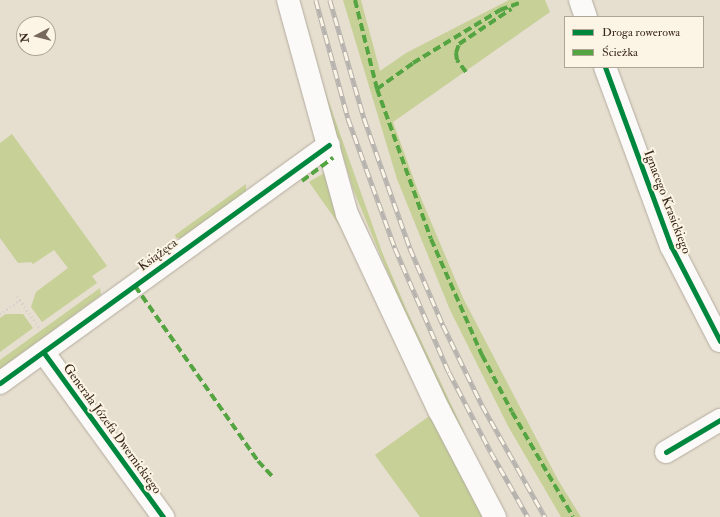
<!DOCTYPE html>
<html>
<head>
<meta charset="utf-8">
<style>
  body { margin:0 }
  #map { position:relative; width:720px; height:517px; overflow:hidden; background:#e6dece; font-family:"IM FELL Double Pica",serif }
  div>[style] { position:absolute }
  [style*='--x'] { left:calc(var(--x)*1px); top:calc(var(--y)*1px); width:calc(var(--w)*1px); rotate:calc(var(--a)*1deg) }
  .green>* { inset:0; background:#c6d097 }
  .path>* { height:2.5px; margin-top:-1.25px; transform-origin:0; background:repeating-linear-gradient(90deg,#d3d0cb 0 1px,transparent 0 4px) }
  .roads { filter:drop-shadow(0 0 1px #b3aca1) drop-shadow(0 0 1px #b3aca1) }
  .minor>* { height:22px; margin:-11px; padding:0 11px; transform-origin:11px; border-radius:11px; background:#fbfaf8 }
  .rail>* { height:4.5px; margin-top:-2.25px; transform-origin:0; background:repeating-linear-gradient(90deg,#fcf5e5 0 9px,#b6b3af 0 18px); box-sizing:border-box; border-block:1px solid #b6b3af }
  .quiet>* { height:4px; margin-top:-2px; transform-origin:0; background:repeating-linear-gradient(90deg,#54a441 0 8px,transparent 0 12px) }
  .cycleway>* { height:5px; margin:-2.5px; padding:0 2.5px; transform-origin:2.5px; border-radius:2.5px; background:#00873e }
  span { translate:-50% -50%; white-space:nowrap; text-align:center; line-height:1.15; -webkit-text-stroke:4px #fcf5e5; paint-order:stroke }
  .street-label { font-size:13px; color:#3b2a1e }
  .legend { position:absolute; left:564px; top:16px; width:140px; height:52px; box-sizing:border-box; background:#fcf5e5; border:1px solid #afa495; margin:0; padding:5px 7px; list-style:none; font-size:12px; color:#3b2a1e }
  .legend li { display:flex; align-items:center; gap:8px; height:20px }
  .legend b { width:20px; border:1px solid #afa495 }
  .north { position:absolute; left:16px; top:16px; width:40px; height:40px; box-sizing:border-box; background:#fcf5e5; border:1px solid #afa495; border-radius:50%; rotate:263deg; font-size:11px; font-weight:700; line-height:16px; text-align:center; color:#3b2a1e }
  .north::after { content:''; display:block; margin:auto; width:14px; height:18px; background:#77695c; clip-path:polygon(50% 0,100% 100%,50% 72%,0 100%) }
</style>
</head>
<body>
<div id="map">
  <div class="green">
    <div style="clip-path:polygon(343px 0,361px 0,380px 71px,406px 53px,509px 0,545px 0,550px 12px,393px 122px,418px 191px,463px 298px,558px 480px,581px 517px,561px 517px,508px 426px,450px 310px,397px 179px)"></div>
    <div style="clip-path:polygon(311px 52px,382px 252px,407px 311px,464px 432px,462px 434px,404px 312px,353px 189px)"></div>
    <div style="clip-path:polygon(12px 134px,107px 266px,92px 276px,97px 283px,42px 322px,31px 307px,36px 292px,68px 268px,54px 250px,33px 264px,31px 262px,18px 263px,0 238px,0 143px)"></div>
    <div style="clip-path:polygon(326px 172px,352px 243px,309px 182px)"></div>
    <div style="clip-path:polygon(246px 184px,246px 192px,181px 238px,176px 238px,175px 235px)"></div>
    <div style="clip-path:polygon(100px 288px,101px 295px,0 369px,0 360px)"></div>
    <div style="clip-path:polygon(6px 314px,23px 314px,33px 328px,0 352px,0 318px)"></div>
    <div style="clip-path:polygon(432px 414px,489px 517px,420px 517px,375px 455px)"></div>
  </div>
  <div class="path">
    <div style="--x:20;--y:300;--w:33;--a:55"></div>
    <div style="--x:0;--y:314;--w:24;--a:-35"></div>
    <div style="--x:20;--y:300;--w:6;--a:-129"></div>
  </div>
  <div class="roads">
    <div class="minor">
      <div style="--x:288;--y:0;--w:222;--a:74.6"></div>
      <div style="--x:347;--y:214;--w:217;--a:64.9"></div>
      <div style="--x:439;--y:410;--w:121;--a:62.4"></div>
      <div style="--x:580;--y:0;--w:18;--a:71"></div>
      <div style="--x:605;--y:67;--w:191;--a:69.8"></div>
      <div style="--x:671;--y:246;--w:107;--a:62.7"></div>
      <div style="--x:44;--y:353;--w:203;--a:54"></div>
      <div style="--x:0;--y:383;--w:406;--a:-35.9"></div>
      <div style="--x:666;--y:452;--w:63;--a:-30.7"></div>
    </div>
  </div>
  <div class="rail">
    <div style="--x:316;--y:0;--w:122;--a:74.8"></div>
    <div style="--x:348;--y:118;--w:138;--a:70.1"></div>
    <div style="--x:395;--y:248;--w:135;--a:66.5"></div>
    <div style="--x:449;--y:372;--w:90;--a:62.3"></div>
    <div style="--x:491;--y:452;--w:75;--a:60.4"></div>
    <div style="--x:330;--y:0;--w:123;--a:73.9"></div>
    <div style="--x:364;--y:118;--w:138;--a:70.5"></div>
    <div style="--x:410;--y:248;--w:84;--a:66.8"></div>
    <div style="--x:443;--y:325;--w:89;--a:64"></div>
    <div style="--x:482;--y:405;--w:129;--a:60.6"></div>
  </div>
  <div class="quiet">
    <div style="--x:355;--y:0;--w:92;--a:76.1"></div>
    <div style="--x:377;--y:89;--w:159;--a:70.2"></div>
    <div style="--x:431;--y:239;--w:127;--a:66.3"></div>
    <div style="--x:482;--y:355;--w:64;--a:62.2"></div>
    <div style="--x:512;--y:412;--w:121;--a:59.8"></div>
    <div style="--x:466;--y:72;--w:15;--a:-127"></div>
    <div style="--x:457;--y:60;--w:7;--a:-98"></div>
    <div style="--x:456;--y:53;--w:9;--a:-72"></div>
    <div style="--x:459;--y:44;--w:63;--a:-33.9"></div>
    <div style="--x:377;--y:89;--w:44;--a:-35.8"></div>
    <div style="--x:413;--y:63;--w:102;--a:-31.3"></div>
    <div style="--x:500;--y:10;--w:23;--a:-20"></div>
    <div style="--x:302;--y:181;--w:39;--a:-37"></div>
    <div style="--x:135;--y:286;--w:214;--a:54.9"></div>
    <div style="--x:258;--y:461;--w:22;--a:47"></div>
  </div>
  <div class="cycleway">
    <div style="--x:605;--y:67;--w:191;--a:69.8"></div>
    <div style="--x:671;--y:246;--w:107;--a:62.7"></div>
    <div style="--x:44;--y:353;--w:203;--a:54"></div>
    <div style="--x:0;--y:383;--w:406;--a:-35.9"></div>
    <div style="--x:666;--y:452;--w:63;--a:-30.7"></div>
  </div>
  <div class="street-label">
    <span style="left:667px;top:202px;rotate:69deg">Ignacego Krasickiego</span>
    <span style="left:158px;top:255px;rotate:-37deg">Książęca</span>
    <span style="left:112px;top:429px;rotate:54deg">Generała Józefa Dwernickiego</span>
  </div>
  <ul class="legend">
  <li><b style="height:5px;background:#00873e"></b>Droga rowerowa</li>
  <li><b style="height:5px;background:#54a441"></b>Ścieżka</li>
  </ul>
  <div class="north">N</div>
</div>
</body>
</html>
